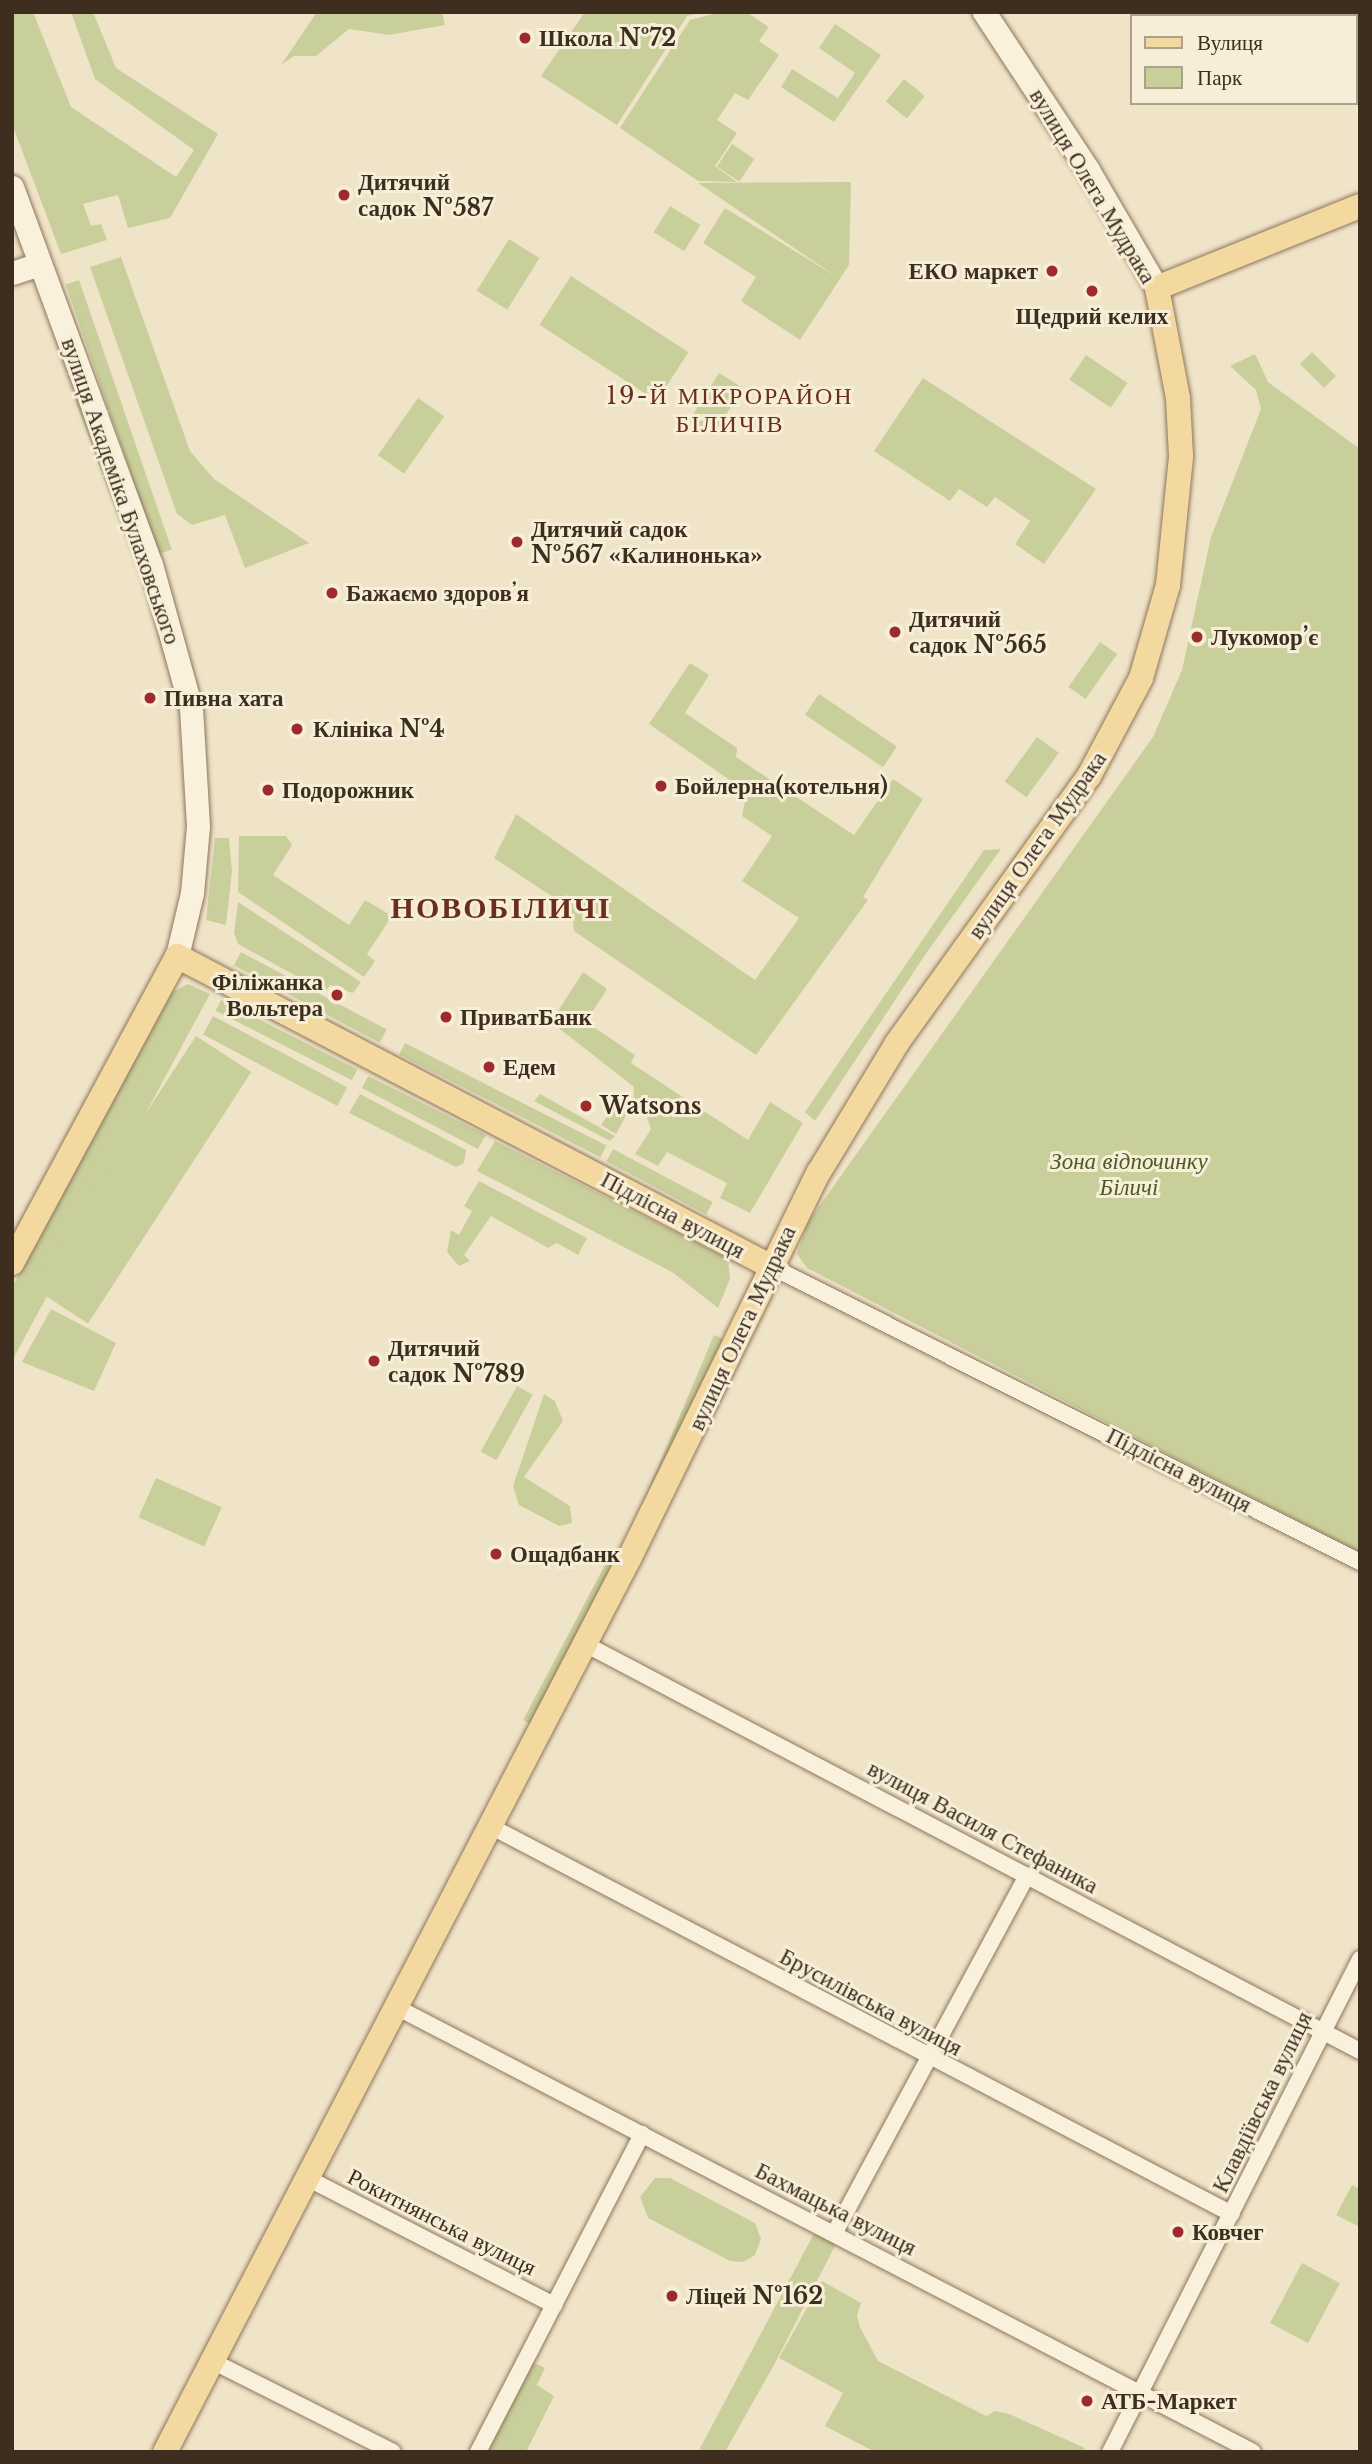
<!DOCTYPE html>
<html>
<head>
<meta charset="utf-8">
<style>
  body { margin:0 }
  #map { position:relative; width:1372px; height:2464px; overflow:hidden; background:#f0e4c8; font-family:"Libre Baskerville",serif }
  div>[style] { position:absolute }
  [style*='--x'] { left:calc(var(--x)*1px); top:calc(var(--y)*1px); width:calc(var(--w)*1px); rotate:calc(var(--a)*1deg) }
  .green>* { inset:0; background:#c9cf9b; transform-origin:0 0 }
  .roads { filter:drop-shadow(0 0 2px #8d765c) drop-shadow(0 0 2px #8d765c) }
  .street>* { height:16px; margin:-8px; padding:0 8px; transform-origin:8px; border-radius:8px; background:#faf1dc }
  .secondary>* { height:23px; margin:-11.5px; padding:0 11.5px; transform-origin:11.5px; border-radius:11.5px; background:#faf1dc }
  .primary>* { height:24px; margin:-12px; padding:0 12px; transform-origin:12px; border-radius:12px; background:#f3d9a0 }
  .dots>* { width:19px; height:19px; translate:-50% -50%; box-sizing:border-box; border:4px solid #f7eed8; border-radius:50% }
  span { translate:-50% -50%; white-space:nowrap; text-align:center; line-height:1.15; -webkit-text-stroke:6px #f7eed8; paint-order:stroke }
  .poi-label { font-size:23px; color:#3d2e20; font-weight:700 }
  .left { translate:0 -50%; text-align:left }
  .right { translate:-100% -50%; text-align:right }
  .street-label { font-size:23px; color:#3d2e20 }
  .park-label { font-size:23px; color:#4d5a26; font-style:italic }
  .neighbourhood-label { font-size:24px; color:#6b2e1e; letter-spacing:2px }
  .district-label { font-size:30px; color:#6b2e1e; font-weight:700; letter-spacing:2px }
  .frame { position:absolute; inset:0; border:14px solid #3d2e20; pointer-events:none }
  .legend { position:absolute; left:1130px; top:14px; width:228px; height:91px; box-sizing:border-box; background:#f7eed8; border:2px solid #ada18e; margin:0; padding:9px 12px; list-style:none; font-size:21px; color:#3d2e20 }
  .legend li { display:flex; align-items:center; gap:14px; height:35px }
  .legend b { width:35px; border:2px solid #ada18e }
</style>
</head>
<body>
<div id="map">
  <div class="green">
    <div style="clip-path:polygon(12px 12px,33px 12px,71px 107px,176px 177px,194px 150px,95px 79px,71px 12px,93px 12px,116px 68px,218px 134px,170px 218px,128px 228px,118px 195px,83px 204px,91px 226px,101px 224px,107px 240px,61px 254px,12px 124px)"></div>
    <div style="clip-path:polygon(317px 12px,442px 12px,445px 25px,389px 35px,349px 29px,316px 56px,294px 56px,281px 65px)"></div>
    <div style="clip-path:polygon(585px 12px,703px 12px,687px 16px,617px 125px,541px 76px)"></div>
    <div style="clip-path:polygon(722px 12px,746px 12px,769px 27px,759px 41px,779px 55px,748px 100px,735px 93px,717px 120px,737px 133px,715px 166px,737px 182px,698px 181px,620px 128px,690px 20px)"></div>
    <div style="clip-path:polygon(835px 24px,881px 55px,834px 122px,781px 87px,792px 69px,838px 98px,855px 73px,819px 48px)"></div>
    <div style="left:904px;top:79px;width:27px;height:29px;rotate:39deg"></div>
    <div style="left:732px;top:144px;width:27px;height:27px;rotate:34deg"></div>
    <div style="clip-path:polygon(851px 182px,849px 265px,800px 340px,741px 301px,756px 277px,703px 243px,725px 208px,837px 277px,698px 183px)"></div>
    <div style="left:670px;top:206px;width:36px;height:31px;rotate:32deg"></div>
    <div style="left:509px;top:239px;width:36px;height:61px;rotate:32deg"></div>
    <div style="clip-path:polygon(121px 257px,190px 451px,214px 479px,309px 543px,245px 568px,225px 515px,192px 525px,177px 514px,90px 267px)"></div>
    <div style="left:571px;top:276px;width:140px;height:58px;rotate:33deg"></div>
    <div style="left:79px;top:280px;width:285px;height:14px;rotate:71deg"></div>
    <div style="left:1312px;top:352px;width:34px;height:17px;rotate:45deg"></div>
    <div style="clip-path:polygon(1255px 354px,1268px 382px,1360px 449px,1360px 1553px,807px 1268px,797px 1254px,808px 1222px,1153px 737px,1182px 670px,1211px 537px,1261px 409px,1256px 390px,1230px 366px)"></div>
    <div style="left:1086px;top:355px;width:50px;height:30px;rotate:34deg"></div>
    <div style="left:719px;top:373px;width:28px;height:57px;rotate:32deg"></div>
    <div style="clip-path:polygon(923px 378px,1096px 489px,1044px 564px,1015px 544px,1030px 521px,995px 497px,987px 507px,959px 489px,950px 501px,874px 451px)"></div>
    <div style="clip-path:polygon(86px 395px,147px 570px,139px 574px,75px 400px)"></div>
    <div style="left:418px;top:398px;width:32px;height:70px;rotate:35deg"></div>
    <div style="left:1100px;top:642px;width:21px;height:55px;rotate:35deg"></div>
    <div style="clip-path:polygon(690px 663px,709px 675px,685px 713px,737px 748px,736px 757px,854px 835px,893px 779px,923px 799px,863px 897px,868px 900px,756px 1055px,574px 931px,571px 909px,494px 858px,516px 814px,755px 980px,799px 918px,742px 881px,772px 836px,742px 816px,747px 792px,649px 724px)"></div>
    <div style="left:819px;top:694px;width:94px;height:25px;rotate:34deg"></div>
    <div style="left:1037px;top:737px;width:27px;height:55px;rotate:36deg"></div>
    <div style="clip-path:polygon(239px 836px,286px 836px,292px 845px,273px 875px,349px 925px,365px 900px,392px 916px,367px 954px,375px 961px,364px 977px,238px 892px)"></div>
    <div style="clip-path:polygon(215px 838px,229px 838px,232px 871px,226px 925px,206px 920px)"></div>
    <div style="clip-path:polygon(1001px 849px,927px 952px,815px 1121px,805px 1112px,984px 850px)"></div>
    <div style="clip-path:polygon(238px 902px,361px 982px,353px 993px,330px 985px,325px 992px,238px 944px,234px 933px)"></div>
    <div style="left:241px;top:952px;width:165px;height:15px;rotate:28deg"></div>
    <div style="clip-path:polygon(583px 972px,607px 989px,586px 1022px,635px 1055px,631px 1063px,748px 1140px,770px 1102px,803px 1123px,750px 1213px,720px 1198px,727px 1183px,667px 1152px,658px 1166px,635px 1154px,651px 1129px,646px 1114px,633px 1114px,634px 1087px,551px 1022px)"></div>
    <div style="clip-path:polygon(188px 984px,210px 994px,12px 1361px,12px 1287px,161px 1009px,171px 993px)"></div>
    <div style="left:221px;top:1000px;width:153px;height:12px;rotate:27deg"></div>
    <div style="left:213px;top:1016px;width:152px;height:21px;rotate:28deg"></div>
    <div style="left:196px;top:1036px;width:66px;height:300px;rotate:33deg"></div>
    <div style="left:405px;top:1043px;width:226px;height:13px;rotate:27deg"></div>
    <div style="clip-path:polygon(368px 1076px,486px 1135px,478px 1149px,362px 1088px)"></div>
    <div style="clip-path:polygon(360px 1094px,466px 1150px,464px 1163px,456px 1167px,349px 1113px)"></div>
    <div style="clip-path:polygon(540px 1094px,615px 1136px,610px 1141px,534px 1101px)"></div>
    <div style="clip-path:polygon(620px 1097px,631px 1106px,616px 1134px,601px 1125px)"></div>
    <div style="clip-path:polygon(495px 1141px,728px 1259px,730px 1279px,718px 1308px,672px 1272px,477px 1171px)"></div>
    <div style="left:613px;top:1149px;width:113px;height:14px;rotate:28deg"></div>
    <div style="clip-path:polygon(479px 1181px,587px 1238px,578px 1255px,557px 1243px,548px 1248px,491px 1216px,464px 1255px,470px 1261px,459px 1266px,447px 1252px,451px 1230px,459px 1235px,472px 1211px,464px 1206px)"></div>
    <div style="clip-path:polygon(51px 1309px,116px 1343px,94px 1391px,22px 1362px)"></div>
    <div style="left:714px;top:1335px;width:13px;height:217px;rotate:23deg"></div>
    <div style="left:517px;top:1386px;width:18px;height:75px;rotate:29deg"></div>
    <div style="clip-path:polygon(544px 1394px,555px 1401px,563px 1421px,524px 1477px,570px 1506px,572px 1523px,559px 1526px,519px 1505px,513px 1486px)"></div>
    <div style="left:156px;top:1478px;width:72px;height:43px;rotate:24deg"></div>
    <div style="clip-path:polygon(607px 1561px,618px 1566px,536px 1727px,523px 1720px)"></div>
    <div style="clip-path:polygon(655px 2178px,670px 2178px,755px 2223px,761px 2239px,755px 2255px,743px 2262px,730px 2261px,648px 2218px,640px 2197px)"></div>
    <div style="clip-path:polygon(1352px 2185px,1360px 2189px,1360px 2227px,1336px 2215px)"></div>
    <div style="clip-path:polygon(818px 2226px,839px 2238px,775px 2363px,725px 2452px,698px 2452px)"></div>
    <div style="left:1302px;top:2263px;width:43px;height:68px;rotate:28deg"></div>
    <div style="clip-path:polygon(822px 2281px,861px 2303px,857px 2316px,860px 2327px,878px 2361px,986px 2416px,995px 2411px,1009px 2414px,1085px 2448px,1083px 2452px,875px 2452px,825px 2426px,843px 2393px,779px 2358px)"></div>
    <div style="clip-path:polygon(532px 2362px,545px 2368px,537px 2385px,554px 2396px,526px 2452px,484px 2452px)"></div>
  </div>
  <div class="roads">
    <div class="street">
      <div style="--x:770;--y:1266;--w:660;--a:26.64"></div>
      <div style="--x:585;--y:1644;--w:875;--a:27.71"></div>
      <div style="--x:490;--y:1826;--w:837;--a:27.61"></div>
      <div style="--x:398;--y:2008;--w:963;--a:27.44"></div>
      <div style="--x:309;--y:2179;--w:276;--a:27.2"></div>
      <div style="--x:834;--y:2234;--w:407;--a:-61.7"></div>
      <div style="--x:214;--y:2362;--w:200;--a:26.7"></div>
      <div style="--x:478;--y:2452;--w:358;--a:-62.7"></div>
      <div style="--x:1110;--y:2452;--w:553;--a:-63.11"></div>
    </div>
    <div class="secondary">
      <div style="--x:984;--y:12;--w:189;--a:56.6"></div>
      <div style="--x:1088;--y:170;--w:137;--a:59.7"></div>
      <div style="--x:12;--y:187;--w:402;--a:69.8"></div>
      <div style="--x:151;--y:564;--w:149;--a:74.5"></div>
      <div style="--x:191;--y:708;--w:118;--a:86.6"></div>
      <div style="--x:198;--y:826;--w:67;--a:95.1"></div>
      <div style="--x:192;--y:893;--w:65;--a:103.4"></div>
      <div style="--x:12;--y:273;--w:29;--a:-18"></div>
    </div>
    <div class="primary">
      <div style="--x:12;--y:1263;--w:349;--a:-61.7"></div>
      <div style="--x:177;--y:956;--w:669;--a:27.6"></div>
      <div style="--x:165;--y:2452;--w:1009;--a:-62.55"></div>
      <div style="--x:630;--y:1557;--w:429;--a:-63.9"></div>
      <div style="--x:819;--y:1172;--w:151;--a:-58.8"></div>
      <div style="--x:897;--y:1043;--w:329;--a:-54.3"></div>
      <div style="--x:1089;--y:776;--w:111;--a:-62"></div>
      <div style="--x:1141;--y:678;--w:97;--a:-73.8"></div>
      <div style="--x:1168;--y:585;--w:130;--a:-84.2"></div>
      <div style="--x:1181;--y:456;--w:58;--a:-93"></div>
      <div style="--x:1178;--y:398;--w:112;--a:-100.8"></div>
      <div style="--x:1157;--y:288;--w:219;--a:-22"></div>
    </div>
  </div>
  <div class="dots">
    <div style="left:525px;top:38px;background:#9e2a2b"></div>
    <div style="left:344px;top:195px;background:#9e2a2b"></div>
    <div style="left:1052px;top:271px;background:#9e2a2b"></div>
    <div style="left:1092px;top:291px;background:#9e2a2b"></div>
    <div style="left:517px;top:542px;background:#9e2a2b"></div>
    <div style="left:332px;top:593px;background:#9e2a2b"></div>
    <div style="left:895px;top:632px;background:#9e2a2b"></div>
    <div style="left:1197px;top:637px;background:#9e2a2b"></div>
    <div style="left:150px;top:698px;background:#9e2a2b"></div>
    <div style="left:297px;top:729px;background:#9e2a2b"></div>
    <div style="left:661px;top:786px;background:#9e2a2b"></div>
    <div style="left:268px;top:790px;background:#9e2a2b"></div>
    <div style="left:337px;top:995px;background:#9e2a2b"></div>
    <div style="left:446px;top:1017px;background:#9e2a2b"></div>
    <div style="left:489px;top:1067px;background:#9e2a2b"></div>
    <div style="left:586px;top:1106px;background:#9e2a2b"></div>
    <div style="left:374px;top:1361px;background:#9e2a2b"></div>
    <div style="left:496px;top:1554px;background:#9e2a2b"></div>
    <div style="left:1178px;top:2232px;background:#9e2a2b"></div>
    <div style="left:672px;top:2296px;background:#9e2a2b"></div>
    <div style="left:1087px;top:2401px;background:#9e2a2b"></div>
  </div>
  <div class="poi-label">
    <span class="left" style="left:539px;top:38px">Школа №72</span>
    <span class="left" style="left:358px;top:195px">Дитячий<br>садок №587</span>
    <span class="right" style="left:1038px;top:271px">ЕКО маркет</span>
    <span style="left:1092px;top:316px">Щедрий келих</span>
    <span class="left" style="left:531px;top:542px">Дитячий садок<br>№567 «Калинонька»</span>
    <span class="left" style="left:346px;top:593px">Бажаємо здоровʼя</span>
    <span class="left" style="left:909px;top:632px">Дитячий<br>садок №565</span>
    <span class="left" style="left:1211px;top:637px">Лукомор’є</span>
    <span class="left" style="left:164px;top:698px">Пивна хата</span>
    <span class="left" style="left:313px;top:729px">Клініка №4</span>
    <span class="left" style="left:675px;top:786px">Бойлерна(котельня)</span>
    <span class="left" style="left:282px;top:790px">Подорожник</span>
    <span class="right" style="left:323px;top:995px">Філіжанка<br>Вольтера</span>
    <span class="left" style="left:460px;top:1017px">ПриватБанк</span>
    <span class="left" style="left:503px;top:1067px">Едем</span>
    <span class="left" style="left:600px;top:1106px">Watsons</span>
    <span class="left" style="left:388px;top:1361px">Дитячий<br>садок №789</span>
    <span class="left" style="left:510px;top:1554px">Ощадбанк</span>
    <span class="left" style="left:1192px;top:2232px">Ковчег</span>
    <span class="left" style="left:686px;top:2296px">Ліцей №162</span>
    <span class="left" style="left:1101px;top:2401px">АТБ-Маркет</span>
  </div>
  <div class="street-label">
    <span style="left:1093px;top:186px;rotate:59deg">вулиця Олега Мудрака</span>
    <span style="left:121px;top:491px;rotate:71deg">вулиця Академіка Булаховського</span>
    <span style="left:1037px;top:845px;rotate:-55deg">вулиця Олега Мудрака</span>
    <span style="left:673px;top:1215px;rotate:28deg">Підлісна вулиця</span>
    <span style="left:742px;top:1328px;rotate:-65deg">вулиця Олега Мудрака</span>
    <span style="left:1179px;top:1470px;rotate:27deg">Підлісна вулиця</span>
    <span style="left:983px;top:1827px;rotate:28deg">вулиця Василя Стефаника</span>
    <span style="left:871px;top:2002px;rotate:28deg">Брусилівська вулиця</span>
    <span style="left:1262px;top:2102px;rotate:-64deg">Клавдіївська вулиця</span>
    <span style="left:836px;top:2209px;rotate:27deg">Бахмацька вулиця</span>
    <span style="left:442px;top:2222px;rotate:27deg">Рокитнянська вулиця</span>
  </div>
  <div class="park-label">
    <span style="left:1129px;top:1174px">Зона відпочинку<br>Біличі</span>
  </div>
  <div class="neighbourhood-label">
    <span style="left:730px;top:410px">19-Й МІКРОРАЙОН<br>БІЛИЧІВ</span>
  </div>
  <div class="district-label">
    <span style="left:501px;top:908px">НОВОБІЛИЧІ</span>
  </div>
  <div class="frame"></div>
  <ul class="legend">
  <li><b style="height:9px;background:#f3d9a0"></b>Вулиця</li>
  <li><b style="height:19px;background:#c9cf9b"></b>Парк</li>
  </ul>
</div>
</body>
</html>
